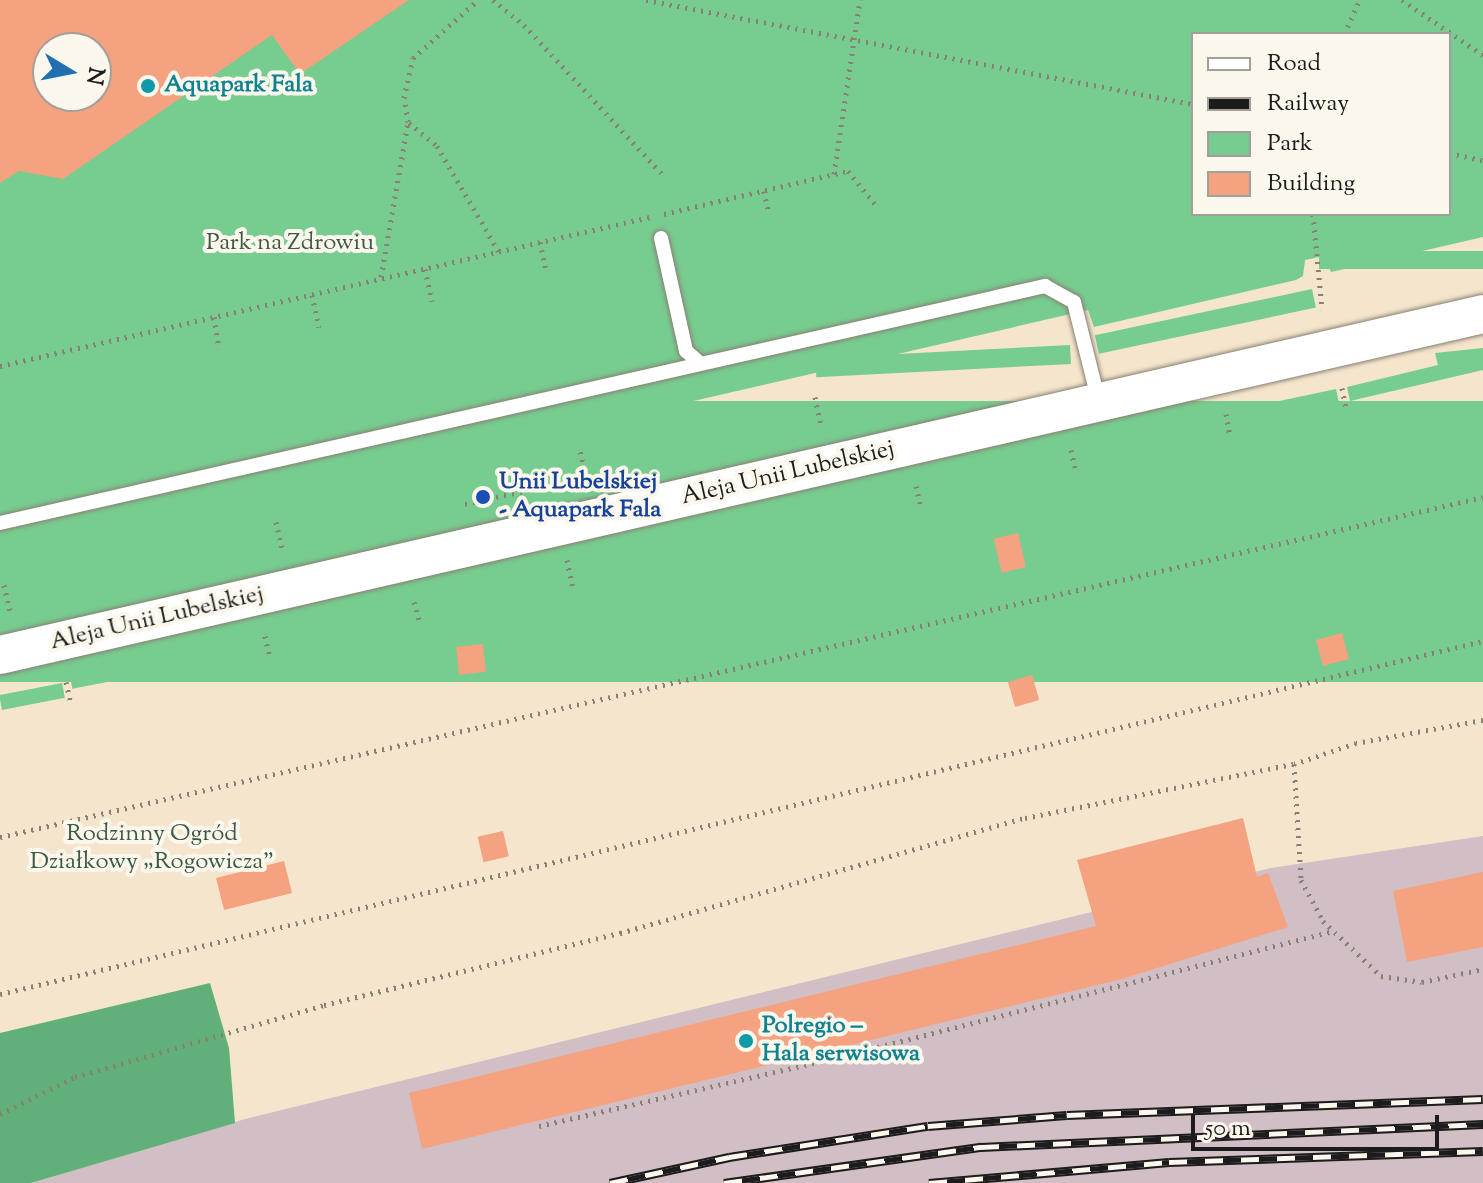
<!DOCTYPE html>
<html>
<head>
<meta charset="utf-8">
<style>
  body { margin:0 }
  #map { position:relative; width:1483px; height:1183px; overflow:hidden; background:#f5e5cc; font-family:"Sorts Mill Goudy",serif }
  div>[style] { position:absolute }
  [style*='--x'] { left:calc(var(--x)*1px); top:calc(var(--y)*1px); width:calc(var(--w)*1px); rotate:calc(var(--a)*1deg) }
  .industrial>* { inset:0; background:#d2bec5 }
  .green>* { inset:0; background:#77cc90; transform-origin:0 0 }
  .forest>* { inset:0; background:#61b07a }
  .building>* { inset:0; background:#f4a27f; transform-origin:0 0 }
  .path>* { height:5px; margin-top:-2.5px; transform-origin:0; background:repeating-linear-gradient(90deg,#888074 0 2px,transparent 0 8px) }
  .roads { filter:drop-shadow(0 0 2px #888074) drop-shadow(0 0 2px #888074) }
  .lane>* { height:14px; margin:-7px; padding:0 7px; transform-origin:7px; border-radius:7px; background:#fff }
  .secondary>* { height:38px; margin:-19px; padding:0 19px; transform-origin:19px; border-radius:19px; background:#fff }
  .rail>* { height:9px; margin-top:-4.5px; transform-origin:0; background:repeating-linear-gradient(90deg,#fbf7ec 0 18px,#1c1c1c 0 36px); box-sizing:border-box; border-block:2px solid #1c1c1c }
  .dots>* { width:22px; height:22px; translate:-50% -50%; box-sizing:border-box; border:4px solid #fbf7ec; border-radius:50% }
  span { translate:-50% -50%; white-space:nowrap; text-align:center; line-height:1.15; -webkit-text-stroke:8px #fbf7ec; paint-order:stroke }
  .culture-label { font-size:24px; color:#0d838f; font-weight:700 }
  .left { translate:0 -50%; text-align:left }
  .park-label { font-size:24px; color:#3c5a45 }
  .street-label { font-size:24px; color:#1c1c1c }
  .transit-label { font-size:24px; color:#164399; font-weight:700 }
  .legend { position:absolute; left:1191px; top:32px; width:260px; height:184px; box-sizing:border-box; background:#fbf7ec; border:2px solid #a29f99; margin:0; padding:10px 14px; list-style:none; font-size:24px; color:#1c1c1c }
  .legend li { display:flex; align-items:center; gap:16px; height:40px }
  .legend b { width:40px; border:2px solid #a29f99 }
  .north { position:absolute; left:32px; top:32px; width:80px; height:80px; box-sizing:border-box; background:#fbf7ec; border:2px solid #a29f99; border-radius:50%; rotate:100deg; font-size:22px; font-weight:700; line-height:32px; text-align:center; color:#1c1c1c }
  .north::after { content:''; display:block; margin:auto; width:28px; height:36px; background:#1f6fb2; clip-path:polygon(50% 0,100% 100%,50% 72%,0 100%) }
  .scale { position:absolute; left:1191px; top:1115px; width:248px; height:36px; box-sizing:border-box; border:4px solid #1c1c1c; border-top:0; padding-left:10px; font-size:24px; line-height:28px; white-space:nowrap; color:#1c1c1c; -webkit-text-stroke:6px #fbf7ec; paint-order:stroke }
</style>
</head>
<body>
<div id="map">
  <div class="industrial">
    <div style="clip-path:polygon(1483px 836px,1483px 1183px,31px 1183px,245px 1119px,1271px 868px)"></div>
  </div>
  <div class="green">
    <div style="clip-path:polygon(evenodd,0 0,1483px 0,1483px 237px,1331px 272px,1324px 256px,1305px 260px,1303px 276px,1296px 280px,1094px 327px,1088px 310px,0 561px,0 0,1193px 34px,1449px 34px,1449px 214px,1193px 214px,1193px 34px,0 0,48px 48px,96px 48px,96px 96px,48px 96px,48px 48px)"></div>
    <div style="left:1483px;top:251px;width:18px;height:164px;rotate:90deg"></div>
    <div style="left:1312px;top:289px;width:19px;height:222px;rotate:78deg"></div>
    <div style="left:1070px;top:345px;width:19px;height:255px;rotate:87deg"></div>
    <div style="clip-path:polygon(1483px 348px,1483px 370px,1350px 401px,1347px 387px,1438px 365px,1435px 353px)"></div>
    <div style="left:1336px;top:389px;width:14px;height:108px;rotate:78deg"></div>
    <div style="left:1483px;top:401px;width:281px;height:1520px;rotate:90deg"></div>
    <div style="left:812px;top:405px;width:18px;height:232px;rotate:77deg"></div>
    <div style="left:1221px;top:416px;width:14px;height:149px;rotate:78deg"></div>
    <div style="left:1066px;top:451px;width:15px;height:150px;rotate:79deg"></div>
    <div style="left:538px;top:468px;width:16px;height:263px;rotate:79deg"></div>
    <div style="left:912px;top:487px;width:14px;height:342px;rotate:78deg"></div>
    <div style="left:273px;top:529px;width:18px;height:269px;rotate:77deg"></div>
    <div style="left:558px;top:569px;width:14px;height:143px;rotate:78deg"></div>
    <div style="left:410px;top:603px;width:14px;height:145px;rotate:78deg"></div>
    <div style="left:260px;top:637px;width:15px;height:194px;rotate:79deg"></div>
    <div style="left:62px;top:683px;width:15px;height:64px;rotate:79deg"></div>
  </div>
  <div class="forest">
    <div style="clip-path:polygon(210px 983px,229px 1048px,235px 1123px,31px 1183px,0 1183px,0 1033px)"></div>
  </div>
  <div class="building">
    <div style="clip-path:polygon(evenodd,0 0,409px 0,300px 74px,272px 35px,63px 179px,19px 171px,0 183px,0 0,48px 48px,96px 48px,96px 96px,48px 96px,48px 48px)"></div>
    <div style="left:1018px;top:533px;width:35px;height:25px;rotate:77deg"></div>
    <div style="left:1342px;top:633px;width:27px;height:27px;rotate:75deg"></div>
    <div style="left:483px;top:644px;width:28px;height:27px;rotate:84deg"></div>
    <div style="left:1032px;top:675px;width:26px;height:25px;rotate:74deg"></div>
    <div style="clip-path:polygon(1243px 818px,1257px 877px,1268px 873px,1288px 927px,1122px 979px,422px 1149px,409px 1093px,1096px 926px,1077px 860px)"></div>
    <div style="left:503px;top:831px;width:26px;height:26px;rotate:77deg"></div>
    <div style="left:284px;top:861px;width:33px;height:70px;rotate:76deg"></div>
    <div style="clip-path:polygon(1483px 872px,1483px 947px,1407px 962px,1393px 891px)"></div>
  </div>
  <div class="path">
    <div style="--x:493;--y:0;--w:40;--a:39"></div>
    <div style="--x:524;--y:25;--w:206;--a:47.2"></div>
    <div style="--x:646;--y:0;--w:557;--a:10.77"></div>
    <div style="--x:1402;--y:0;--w:98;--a:34.2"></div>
    <div style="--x:1344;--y:34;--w:38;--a:-65"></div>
    <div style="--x:409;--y:123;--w:36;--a:39"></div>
    <div style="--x:437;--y:146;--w:123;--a:59.7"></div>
    <div style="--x:1449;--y:153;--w:35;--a:12"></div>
    <div style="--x:834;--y:174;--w:176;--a:-81.5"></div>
    <div style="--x:764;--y:191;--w:19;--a:78"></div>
    <div style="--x:664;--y:214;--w:189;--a:-13.2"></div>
    <div style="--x:848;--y:171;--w:43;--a:50.7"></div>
    <div style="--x:1313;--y:214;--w:96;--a:84.6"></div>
    <div style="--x:540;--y:242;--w:29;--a:78"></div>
    <div style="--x:425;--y:269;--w:33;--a:78"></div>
    <div style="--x:381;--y:277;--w:157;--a:-80.1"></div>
    <div style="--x:408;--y:122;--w:24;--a:-99"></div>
    <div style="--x:404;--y:98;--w:41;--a:-77.3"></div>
    <div style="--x:413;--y:58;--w:87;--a:-41.7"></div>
    <div style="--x:312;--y:295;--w:33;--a:78"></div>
    <div style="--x:214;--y:317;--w:32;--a:81"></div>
    <div style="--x:0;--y:366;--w:667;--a:-12.91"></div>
    <div style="--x:1342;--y:388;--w:21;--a:79"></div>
    <div style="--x:815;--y:397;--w:29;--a:78"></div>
    <div style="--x:1226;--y:414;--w:22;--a:80"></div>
    <div style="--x:1071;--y:450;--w:23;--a:77"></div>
    <div style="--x:916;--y:486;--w:22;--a:77"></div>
    <div style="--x:465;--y:504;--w:124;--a:-12.6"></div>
    <div style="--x:586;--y:477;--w:26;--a:-103"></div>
    <div style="--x:276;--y:522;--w:28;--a:77"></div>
    <div style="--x:567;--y:560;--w:29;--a:78"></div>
    <div style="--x:4;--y:585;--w:28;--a:77"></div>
    <div style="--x:414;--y:602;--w:22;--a:74"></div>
    <div style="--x:265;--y:636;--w:23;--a:77"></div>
    <div style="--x:66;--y:682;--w:23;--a:77"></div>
    <div style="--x:1483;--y:720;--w:129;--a:169.7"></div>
    <div style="--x:1356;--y:743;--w:65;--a:161.3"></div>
    <div style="--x:1294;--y:764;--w:116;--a:86.5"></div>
    <div style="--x:1301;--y:880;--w:47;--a:61.8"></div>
    <div style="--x:1323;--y:921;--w:80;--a:43.5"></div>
    <div style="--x:1381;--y:976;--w:41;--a:8.3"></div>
    <div style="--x:1422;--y:982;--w:62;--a:-12"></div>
    <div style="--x:0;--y:837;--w:1521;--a:-12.91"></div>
    <div style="--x:0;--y:994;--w:1524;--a:-13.39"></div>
    <div style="--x:0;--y:1114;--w:84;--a:-26.3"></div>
    <div style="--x:75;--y:1077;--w:259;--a:-16.1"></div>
    <div style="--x:324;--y:1005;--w:305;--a:-13.7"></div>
    <div style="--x:620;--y:933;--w:421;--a:-15.9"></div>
    <div style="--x:1025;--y:818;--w:274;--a:-11.4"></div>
    <div style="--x:539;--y:1126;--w:300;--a:-12.9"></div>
    <div style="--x:831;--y:1059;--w:518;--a:-14.3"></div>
  </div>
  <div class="roads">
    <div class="lane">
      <div style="--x:661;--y:238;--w:116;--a:77.5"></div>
      <div style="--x:686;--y:351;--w:18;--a:41"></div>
      <div style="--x:0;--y:523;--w:1072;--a:-12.78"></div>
      <div style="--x:1045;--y:286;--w:33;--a:29"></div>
      <div style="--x:1074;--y:302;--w:103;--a:76"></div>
    </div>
    <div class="secondary">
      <div style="--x:0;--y:655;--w:1522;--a:-12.95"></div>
    </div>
  </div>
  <div class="rail">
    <div style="--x:610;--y:1183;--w:122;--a:-12.3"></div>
    <div style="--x:729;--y:1157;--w:201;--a:-8.9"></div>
    <div style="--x:928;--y:1126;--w:139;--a:-4.5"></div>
    <div style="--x:1067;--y:1115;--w:416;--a:-2.2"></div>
    <div style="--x:724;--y:1183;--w:260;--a:-8"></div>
    <div style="--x:981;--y:1147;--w:503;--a:-2.62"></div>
    <div style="--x:929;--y:1183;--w:241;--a:-5"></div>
    <div style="--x:1169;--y:1162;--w:314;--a:-2"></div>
  </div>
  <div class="dots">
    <div style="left:148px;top:86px;background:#0f9aa8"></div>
    <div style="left:483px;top:497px;background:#1a4fb4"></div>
    <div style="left:746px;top:1041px;background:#0f9aa8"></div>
  </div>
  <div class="culture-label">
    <span class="left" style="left:164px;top:86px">Aquapark Fala</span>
    <span class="left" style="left:762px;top:1041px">Polregio –<br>Hala serwisowa</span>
  </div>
  <div class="park-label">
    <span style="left:290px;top:244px">Park na Zdrowiu</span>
    <span style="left:152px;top:849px">Rodzinny Ogród<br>Działkowy „Rogowicza”</span>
  </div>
  <div class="street-label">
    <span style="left:788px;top:474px;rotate:-13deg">Aleja Unii Lubelskiej</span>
    <span style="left:157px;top:619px;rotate:-13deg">Aleja Unii Lubelskiej</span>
  </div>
  <div class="transit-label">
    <span class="left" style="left:499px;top:497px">Unii Lubelskiej<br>- Aquapark Fala</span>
  </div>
  <ul class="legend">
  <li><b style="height:10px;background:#fff"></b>Road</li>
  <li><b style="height:10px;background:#1c1c1c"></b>Railway</li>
  <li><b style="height:22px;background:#77cc90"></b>Park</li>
  <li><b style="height:22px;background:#f4a27f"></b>Building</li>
  </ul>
  <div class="north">N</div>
  <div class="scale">50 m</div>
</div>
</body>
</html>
